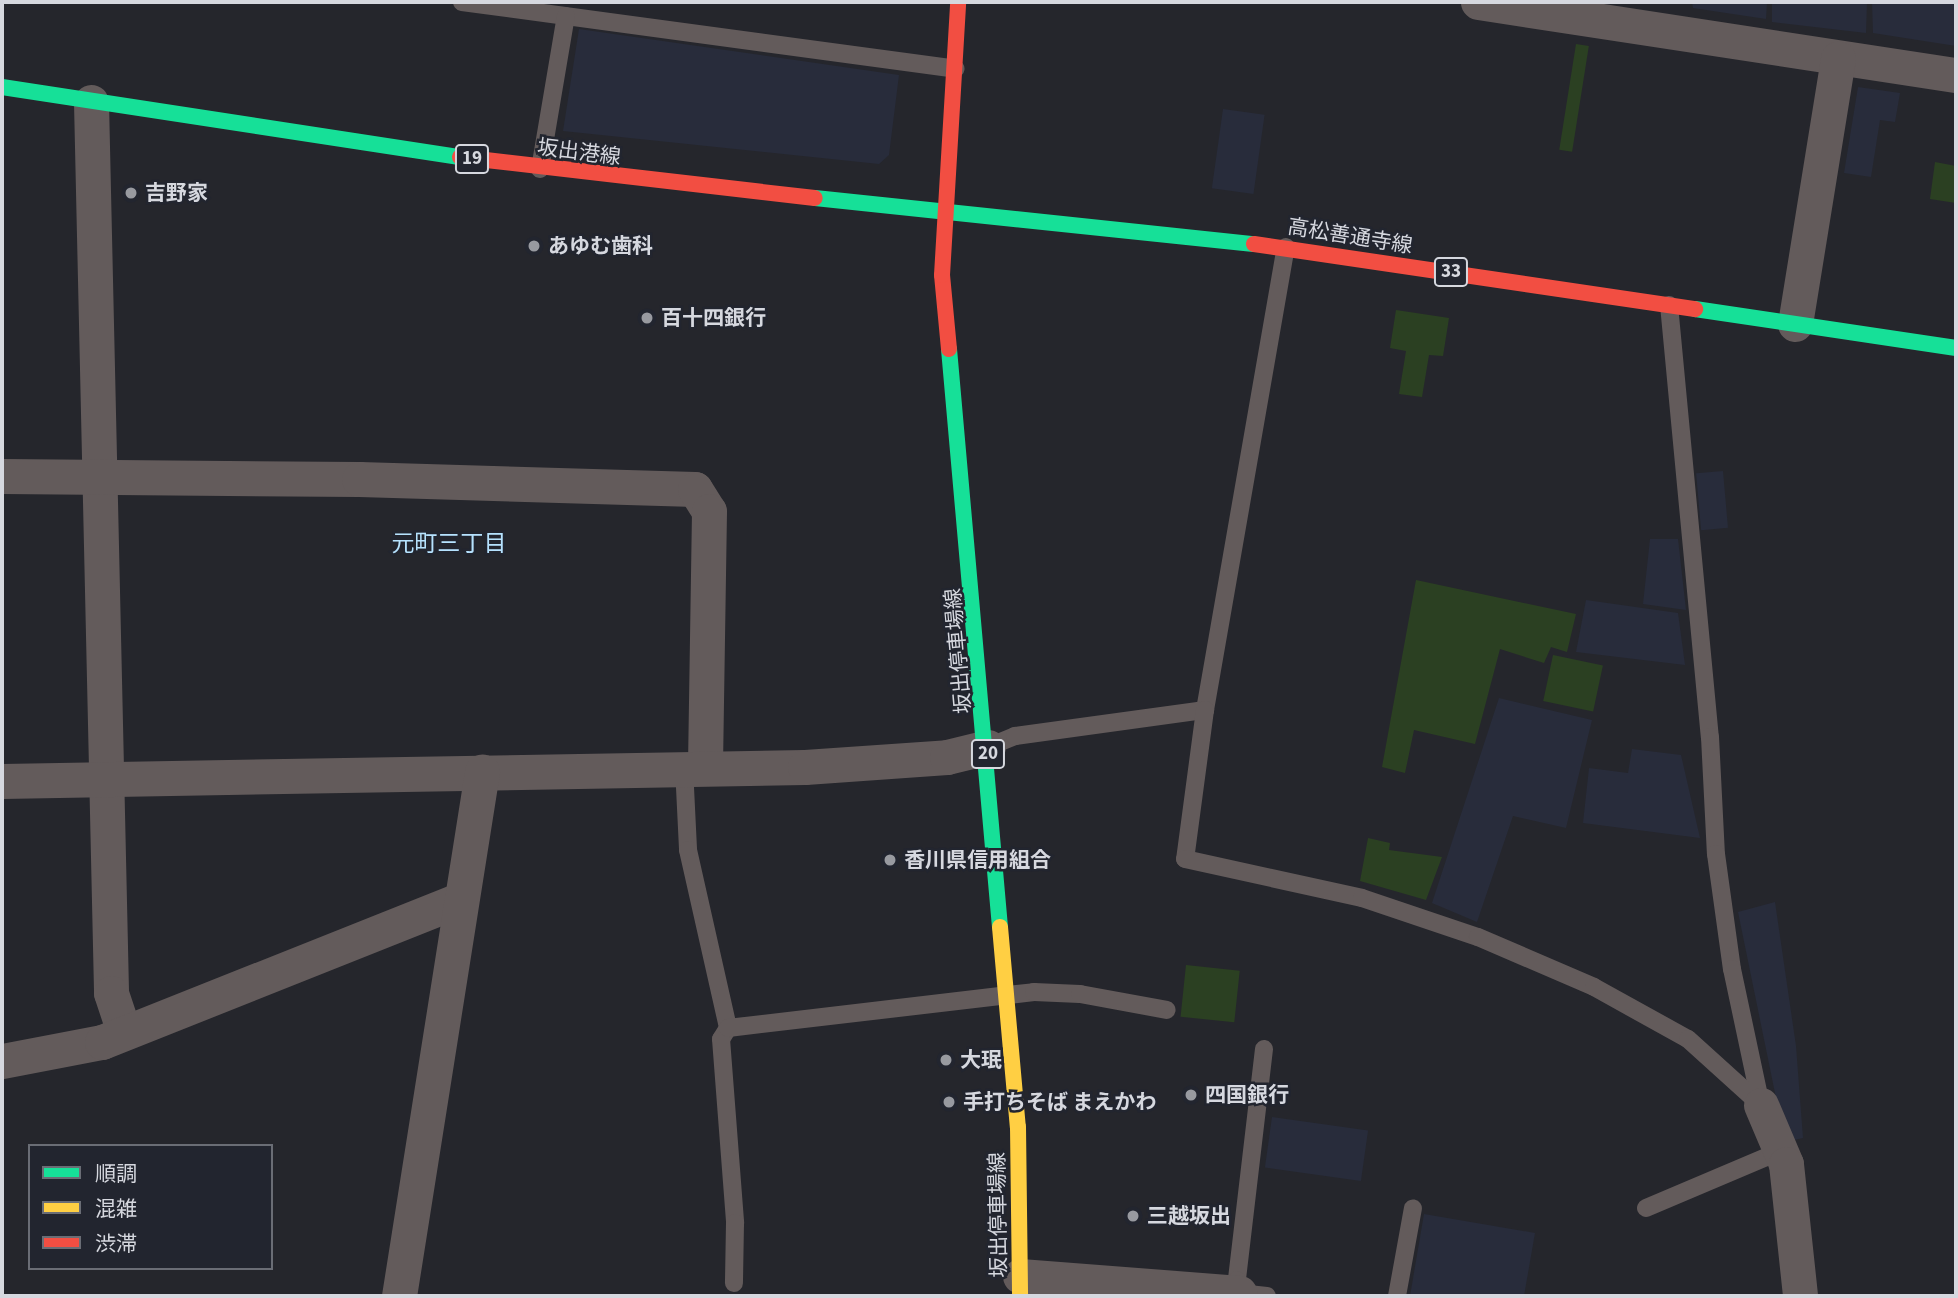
<!DOCTYPE html>
<html>
<head>
<meta charset="utf-8">
<style>
  body { margin:0 }
  #map { position:relative; width:1958px; height:1298px; overflow:hidden; background:#25262c; font-family:"Source Sans 3","Noto Sans JP",sans-serif }
  div>[style] { position:absolute }
  [style*='--x'] { left:calc(var(--x)*1px); top:calc(var(--y)*1px); width:calc(var(--w)*1px); rotate:calc(var(--a)*1deg) }
  .built>* { inset:0; background:#282c3b; transform-origin:0 0 }
  .green>* { inset:0; background:#2b4022; transform-origin:0 0 }
  .lane>* { height:18px; margin:-9px; padding:0 9px; transform-origin:9px; border-radius:9px; background:#635b5b }
  .street>* { height:35px; margin:-17.5px; padding:0 17.5px; transform-origin:17.5px; border-radius:17.5px; background:#635b5b }
  .fast>* { height:16px; margin:-8px; padding:0 8px; transform-origin:8px; border-radius:8px; background:#16e098 }
  .slow>* { height:16px; margin:-8px; padding:0 8px; transform-origin:8px; border-radius:8px; background:#ffcf43 }
  .jam>* { height:16px; margin:-8px; padding:0 8px; transform-origin:8px; border-radius:8px; background:#f24e42 }
  .dots>* { width:19px; height:19px; translate:-50% -50%; box-sizing:border-box; border:4px solid #22252f; border-radius:50% }
  span { translate:-50% -50%; white-space:nowrap; text-align:center; line-height:1.15; -webkit-text-stroke:5px #22252f; paint-order:stroke }
  .shield-label span { padding:2px 5px; background:#22252f; border:2px solid; border-radius:5px; -webkit-text-stroke-width:0 }
  .shield-label { font-size:19px; color:#d6d8df; font-weight:700 }
  .street-label { font-size:21px; color:#d6d8df }
  .poi-label { font-size:21px; color:#d6d8df; font-weight:700 }
  .left { translate:0 -50%; text-align:left }
  .neighbourhood-label { font-size:23px; color:#b6e2fe }
  .frame { position:absolute; inset:0; border:4px solid #d6d8df; pointer-events:none }
  .legend { position:absolute; left:28px; top:1144px; width:245px; height:126px; box-sizing:border-box; background:#22252f; border:2px solid #6a6d75; margin:0; padding:9px 12px; list-style:none; font-size:21px; color:#d6d8df }
  .legend li { display:flex; align-items:center; gap:14px; height:35px }
  .legend b { width:35px; border:2px solid #6a6d75 }
</style>
</head>
<body>
<div id="map">
  <div class="built">
    <div style="clip-path:polygon(1692px 2px,1767px 2px,1766px 19px,1693px 8px)"></div>
    <div style="clip-path:polygon(1772px 2px,1867px 2px,1866px 33px,1772px 22px)"></div>
    <div style="clip-path:polygon(1872px 2px,1956px 2px,1956px 46px,1873px 33px)"></div>
    <div style="clip-path:polygon(579px 29px,899px 75px,889px 155px,879px 164px,563px 131px)"></div>
    <div style="clip-path:polygon(1858px 87px,1900px 93px,1895px 122px,1880px 120px,1871px 177px,1844px 173px)"></div>
    <div style="left:1223px;top:109px;width:42px;height:80px;rotate:8deg"></div>
    <div style="left:1723px;top:471px;width:57px;height:27px;rotate:85deg"></div>
    <div style="clip-path:polygon(1650px 539px,1678px 539px,1686px 610px,1643px 604px)"></div>
    <div style="clip-path:polygon(1586px 600px,1678px 613px,1685px 665px,1576px 652px)"></div>
    <div style="clip-path:polygon(1499px 698px,1592px 720px,1566px 828px,1513px 816px,1477px 922px,1432px 903px)"></div>
    <div style="clip-path:polygon(1632px 749px,1681px 755px,1700px 838px,1583px 823px,1589px 768px,1628px 773px)"></div>
    <div style="clip-path:polygon(1775px 902px,1796px 1046px,1803px 1138px,1785px 1142px,1738px 912px)"></div>
    <div style="left:1272px;top:1117px;width:97px;height:51px;rotate:8deg"></div>
    <div style="clip-path:polygon(1424px 1214px,1535px 1233px,1524px 1296px,1410px 1296px)"></div>
  </div>
  <div class="green">
    <div style="left:1576px;top:44px;width:13px;height:107px;rotate:9deg"></div>
    <div style="clip-path:polygon(1935px 162px,1956px 166px,1956px 203px,1930px 199px)"></div>
    <div style="clip-path:polygon(1396px 310px,1449px 318px,1443px 356px,1429px 355px,1422px 397px,1399px 394px,1406px 351px,1390px 348px)"></div>
    <div style="clip-path:polygon(1416px 580px,1576px 614px,1567px 652px,1551px 647px,1544px 663px,1500px 649px,1475px 744px,1414px 730px,1405px 773px,1382px 767px)"></div>
    <div style="left:1553px;top:655px;width:51px;height:47px;rotate:12deg"></div>
    <div style="clip-path:polygon(1368px 838px,1390px 843px,1389px 850px,1442px 857px,1426px 900px,1360px 881px)"></div>
    <div style="left:1186px;top:965px;width:54px;height:52px;rotate:6deg"></div>
  </div>
  <div class="lane">
    <div style="--x:462;--y:2;--w:498;--a:7.7"></div>
    <div style="--x:540;--y:169;--w:155;--a:-80.4"></div>
    <div style="--x:1669;--y:305;--w:434;--a:84.6"></div>
    <div style="--x:1710;--y:737;--w:117;--a:87.1"></div>
    <div style="--x:1716;--y:854;--w:116;--a:82.1"></div>
    <div style="--x:1732;--y:969;--w:139;--a:78"></div>
    <div style="--x:1205;--y:710;--w:470;--a:-80.1"></div>
    <div style="--x:988;--y:747;--w:29;--a:-22"></div>
    <div style="--x:1015;--y:736;--w:192;--a:-7.8"></div>
    <div style="--x:1205;--y:710;--w:150;--a:97.6"></div>
    <div style="--x:1185;--y:859;--w:181;--a:12.4"></div>
    <div style="--x:1362;--y:898;--w:122;--a:18.6"></div>
    <div style="--x:1478;--y:937;--w:126;--a:23.3"></div>
    <div style="--x:1594;--y:987;--w:107;--a:29"></div>
    <div style="--x:1688;--y:1039;--w:98;--a:42.1"></div>
    <div style="--x:684;--y:767;--w:83;--a:87.2"></div>
    <div style="--x:688;--y:850;--w:182;--a:77.3"></div>
    <div style="--x:728;--y:1028;--w:13;--a:122"></div>
    <div style="--x:721;--y:1039;--w:185;--a:85.6"></div>
    <div style="--x:735;--y:1223;--w:60;--a:91"></div>
    <div style="--x:728;--y:1028;--w:308;--a:-6.7"></div>
    <div style="--x:1034;--y:992;--w:46;--a:2.5"></div>
    <div style="--x:1080;--y:994;--w:88;--a:10.4"></div>
    <div style="--x:1264;--y:1049;--w:233;--a:96.7"></div>
    <div style="--x:1237;--y:1280;--w:13;--a:81"></div>
    <div style="--x:1239;--y:1293;--w:28;--a:6"></div>
    <div style="--x:1646;--y:1208;--w:146;--a:-23"></div>
    <div style="--x:1397;--y:1296;--w:89;--a:-79.7"></div>
  </div>
  <div class="street">
    <div style="--x:1478;--y:2;--w:484;--a:8.7"></div>
    <div style="--x:91;--y:102;--w:891;--a:88.71"></div>
    <div style="--x:111;--y:993;--w:41;--a:71.6"></div>
    <div style="--x:1795;--y:324;--w:269;--a:-80.8"></div>
    <div style="--x:2;--y:476;--w:357;--a:0.5"></div>
    <div style="--x:359;--y:479;--w:336;--a:1.7"></div>
    <div style="--x:695;--y:489;--w:26;--a:58"></div>
    <div style="--x:709;--y:511;--w:255;--a:90.9"></div>
    <div style="--x:2;--y:781;--w:803;--a:-1"></div>
    <div style="--x:805;--y:767;--w:142;--a:-4"></div>
    <div style="--x:947;--y:757;--w:42;--a:-13.7"></div>
    <div style="--x:2;--y:1061;--w:102;--a:-10.8"></div>
    <div style="--x:102;--y:1042;--w:386;--a:-21.7"></div>
    <div style="--x:1761;--y:1105;--w:64;--a:67"></div>
    <div style="--x:1786;--y:1164;--w:133;--a:83.9"></div>
    <div style="--x:1020;--y:1276;--w:220;--a:4.4"></div>
    <div style="--x:399;--y:1296;--w:531;--a:-81"></div>
  </div>
  <div class="fast">
    <div style="--x:2;--y:87;--w:463;--a:8.7"></div>
    <div style="--x:815;--y:198;--w:441;--a:6"></div>
    <div style="--x:1695;--y:309;--w:264;--a:8.5"></div>
    <div style="--x:949;--y:349;--w:580;--a:84.96"></div>
  </div>
  <div class="slow">
    <div style="--x:1000;--y:927;--w:201;--a:84.9"></div>
    <div style="--x:1018;--y:1127;--w:169;--a:89.3"></div>
  </div>
  <div class="jam">
    <div style="--x:460;--y:157;--w:357;--a:6.6"></div>
    <div style="--x:1254;--y:244;--w:446;--a:8.4"></div>
    <div style="--x:949;--y:349;--w:74;--a:-95.4"></div>
    <div style="--x:942;--y:275;--w:273;--a:-86.6"></div>
  </div>
  <div class="dots">
    <div style="left:131px;top:193px;background:#989aa0"></div>
    <div style="left:534px;top:246px;background:#989aa0"></div>
    <div style="left:647px;top:318px;background:#989aa0"></div>
    <div style="left:890px;top:860px;background:#989aa0"></div>
    <div style="left:946px;top:1060px;background:#989aa0"></div>
    <div style="left:1191px;top:1095px;background:#989aa0"></div>
    <div style="left:949px;top:1102px;background:#989aa0"></div>
    <div style="left:1133px;top:1216px;background:#989aa0"></div>
  </div>
  <div class="shield-label">
    <span style="left:472px;top:159px">19</span>
    <span style="left:1451px;top:272px">33</span>
    <span style="left:988px;top:754px">20</span>
  </div>
  <div class="street-label">
    <span style="left:579px;top:152px;rotate:7deg">坂出港線</span>
    <span style="left:1350px;top:236px;rotate:9deg">高松善通寺線</span>
    <span style="left:958px;top:651px;rotate:-95deg">坂出停車場線</span>
    <span style="left:998px;top:1215px;rotate:-91deg">坂出停車場線</span>
  </div>
  <div class="poi-label">
    <span class="left" style="left:145px;top:193px">吉野家</span>
    <span class="left" style="left:548px;top:246px">あゆむ歯科</span>
    <span class="left" style="left:661px;top:318px">百十四銀行</span>
    <span class="left" style="left:904px;top:860px">香川県信用組合</span>
    <span class="left" style="left:960px;top:1060px">大珉</span>
    <span class="left" style="left:1205px;top:1095px">四国銀行</span>
    <span class="left" style="left:963px;top:1102px">手打ちそば まえかわ</span>
    <span class="left" style="left:1147px;top:1216px">三越坂出</span>
  </div>
  <div class="neighbourhood-label">
    <span style="left:449px;top:544px">元町三丁目</span>
  </div>
  <div class="frame"></div>
  <ul class="legend">
  <li><b style="height:9px;background:#16e098"></b>順調</li>
  <li><b style="height:9px;background:#ffcf43"></b>混雑</li>
  <li><b style="height:9px;background:#f24e42"></b>渋滞</li>
  </ul>
</div>
</body>
</html>
